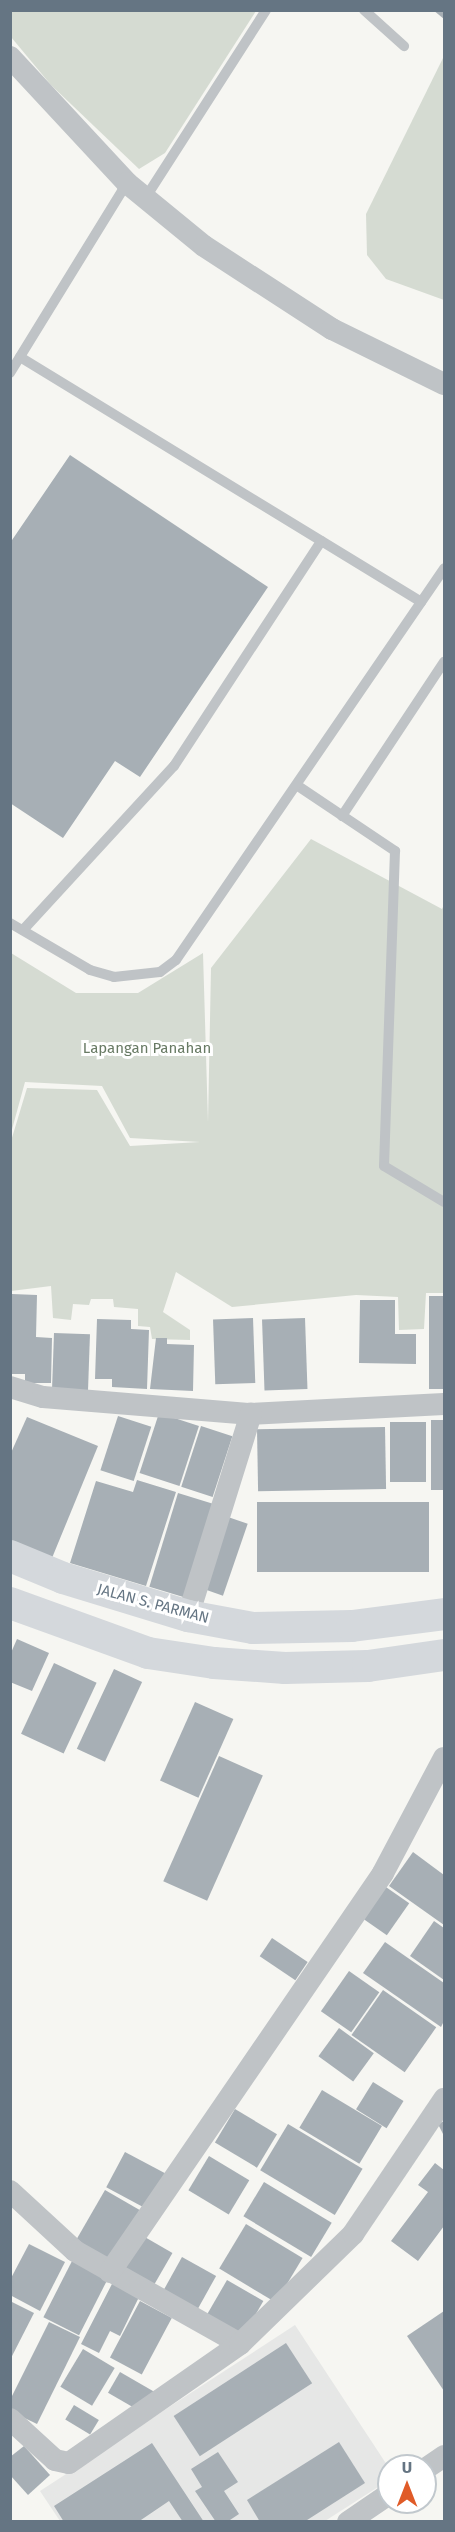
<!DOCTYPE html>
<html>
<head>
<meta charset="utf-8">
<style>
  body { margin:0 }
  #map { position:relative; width:455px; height:2532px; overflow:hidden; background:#f6f6f2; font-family:"Fira Sans",sans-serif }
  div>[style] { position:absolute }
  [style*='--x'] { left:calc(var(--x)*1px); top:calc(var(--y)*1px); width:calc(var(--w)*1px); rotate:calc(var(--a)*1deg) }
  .built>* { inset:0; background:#e6e7e6 }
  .green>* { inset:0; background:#d5dbd2 }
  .building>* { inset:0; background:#a7afb5; transform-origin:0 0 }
  .lane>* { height:10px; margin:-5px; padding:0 5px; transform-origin:5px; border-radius:5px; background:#bfc3c6 }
  .street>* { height:22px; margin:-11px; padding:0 11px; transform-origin:11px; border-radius:11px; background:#bfc3c6 }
  .secondary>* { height:32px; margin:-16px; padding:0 16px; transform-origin:16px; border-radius:16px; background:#d4d8dc }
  span { translate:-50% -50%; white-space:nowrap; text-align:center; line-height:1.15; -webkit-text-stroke:6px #fff; paint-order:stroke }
  .park-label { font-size:15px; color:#687a64 }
  .street-label { font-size:15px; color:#657583 }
  .frame { position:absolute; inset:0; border:12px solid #657583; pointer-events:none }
  .north { position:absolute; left:377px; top:2454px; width:60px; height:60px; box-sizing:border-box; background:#fff; border:2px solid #c1c8cd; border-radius:50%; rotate:0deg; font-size:16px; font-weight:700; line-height:24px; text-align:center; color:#657583 }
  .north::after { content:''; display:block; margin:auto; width:21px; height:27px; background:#e05b28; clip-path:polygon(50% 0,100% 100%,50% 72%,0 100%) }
</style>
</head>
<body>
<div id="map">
  <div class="built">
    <div style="clip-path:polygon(295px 2325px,389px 2468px,389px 2480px,325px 2521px,60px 2521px,40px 2491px)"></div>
  </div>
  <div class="green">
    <div style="clip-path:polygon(10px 11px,256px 11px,165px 153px,139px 169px,51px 85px,11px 37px)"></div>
    <div style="clip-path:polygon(444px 56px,444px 300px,386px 279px,367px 255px,366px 214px)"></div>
    <div style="clip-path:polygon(311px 839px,442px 909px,444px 905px,444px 1293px,426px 1293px,424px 1329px,399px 1330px,398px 1297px,356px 1295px,232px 1307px,176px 1272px,163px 1312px,190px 1330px,190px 1340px,152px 1339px,150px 1327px,138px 1326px,138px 1309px,114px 1307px,113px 1299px,91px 1299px,89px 1305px,73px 1304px,71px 1320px,53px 1318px,51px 1286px,11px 1291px,11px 1141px,27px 1088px,97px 1090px,130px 1146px,200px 1142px,130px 1138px,102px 1086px,25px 1082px,11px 1133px,11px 953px,76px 993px,138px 993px,203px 953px,208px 1122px,211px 968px)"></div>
  </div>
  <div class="building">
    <div style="clip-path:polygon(433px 10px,444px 10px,444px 19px)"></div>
    <div style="clip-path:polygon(70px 455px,268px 587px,140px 777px,115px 761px,63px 838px,10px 803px,10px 543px)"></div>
    <div style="clip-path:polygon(12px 1294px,37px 1295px,36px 1337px,52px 1338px,51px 1383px,25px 1383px,25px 1374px,10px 1374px)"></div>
    <div style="left:429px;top:1296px;width:15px;height:93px"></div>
    <div style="clip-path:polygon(360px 1300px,395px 1300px,395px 1334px,416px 1334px,416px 1364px,359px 1363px)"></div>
    <div style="left:253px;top:1318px;width:65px;height:40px;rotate:88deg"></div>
    <div style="left:305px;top:1318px;width:71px;height:43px;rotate:88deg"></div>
    <div style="clip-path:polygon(97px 1319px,131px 1320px,131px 1329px,149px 1330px,147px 1389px,112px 1387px,112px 1379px,95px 1379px)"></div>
    <div style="left:54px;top:1333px;width:36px;height:57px;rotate:2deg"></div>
    <div style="clip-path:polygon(156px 1338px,167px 1338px,167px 1344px,194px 1345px,193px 1391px,150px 1389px)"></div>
    <div style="left:159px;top:1413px;width:42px;height:63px;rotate:18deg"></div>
    <div style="left:118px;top:1416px;width:35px;height:57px;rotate:18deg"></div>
    <div style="clip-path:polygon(27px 1417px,98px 1446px,52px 1558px,10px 1541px,10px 1455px)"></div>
    <div style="left:431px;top:1420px;width:13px;height:70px"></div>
    <div style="left:390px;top:1422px;width:36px;height:60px"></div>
    <div style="left:201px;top:1426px;width:33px;height:64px;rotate:18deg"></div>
    <div style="left:385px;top:1427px;width:62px;height:128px;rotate:89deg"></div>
    <div style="clip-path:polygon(137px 1480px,176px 1492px,146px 1586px,70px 1563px,96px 1481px,133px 1492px)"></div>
    <div style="left:178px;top:1493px;width:39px;height:98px;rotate:17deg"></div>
    <div style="left:429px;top:1502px;width:70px;height:172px;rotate:90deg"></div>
    <div style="left:225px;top:1516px;width:24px;height:76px;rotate:19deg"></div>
    <div style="clip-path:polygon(17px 1639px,49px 1653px,32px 1691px,10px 1682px,10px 1655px)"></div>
    <div style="left:54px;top:1663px;width:47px;height:78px;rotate:25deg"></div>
    <div style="left:114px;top:1669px;width:31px;height:88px;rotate:25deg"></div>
    <div style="left:195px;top:1702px;width:42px;height:86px;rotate:24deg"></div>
    <div style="left:219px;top:1756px;width:48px;height:137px;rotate:24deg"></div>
    <div style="clip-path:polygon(413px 1852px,444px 1875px,444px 1925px,389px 1886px)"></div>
    <div style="left:383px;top:1885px;width:32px;height:39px;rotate:35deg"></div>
    <div style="clip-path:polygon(434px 1921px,444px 1928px,444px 1980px,410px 1956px)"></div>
    <div style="left:272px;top:1938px;width:43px;height:22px;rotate:34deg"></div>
    <div style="clip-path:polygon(385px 1942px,444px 1983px,444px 2021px,441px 2027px,363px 1973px)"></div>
    <div style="left:349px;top:1971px;width:37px;height:49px;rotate:35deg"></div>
    <div style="left:383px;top:1990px;width:65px;height:55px;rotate:35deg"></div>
    <div style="left:339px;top:2028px;width:43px;height:35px;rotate:36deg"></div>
    <div style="left:373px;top:2082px;width:36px;height:32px;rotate:32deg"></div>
    <div style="left:322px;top:2090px;width:70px;height:44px;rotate:31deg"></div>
    <div style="left:235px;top:2109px;width:49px;height:39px;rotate:31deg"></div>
    <div style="clip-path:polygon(444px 2121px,444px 2136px,438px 2124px)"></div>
    <div style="left:288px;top:2124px;width:87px;height:54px;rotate:31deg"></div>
    <div style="left:125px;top:2152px;width:47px;height:40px;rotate:28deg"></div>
    <div style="left:209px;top:2156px;width:47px;height:40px;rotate:31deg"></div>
    <div style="clip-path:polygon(435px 2163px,444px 2170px,444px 2226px,418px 2261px,391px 2241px,428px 2192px,418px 2185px)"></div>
    <div style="left:264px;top:2182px;width:79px;height:40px;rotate:31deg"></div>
    <div style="left:105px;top:2190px;width:40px;height:60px;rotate:30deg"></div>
    <div style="left:246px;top:2224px;width:66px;height:52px;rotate:31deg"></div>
    <div style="left:143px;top:2236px;width:34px;height:42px;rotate:30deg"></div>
    <div style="clip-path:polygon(29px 2244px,65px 2262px,40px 2311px,10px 2295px,10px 2280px)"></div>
    <div style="left:182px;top:2257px;width:39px;height:43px;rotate:29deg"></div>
    <div style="left:72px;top:2261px;width:40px;height:63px;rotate:27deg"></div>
    <div style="left:227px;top:2280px;width:42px;height:44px;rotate:30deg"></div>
    <div style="clip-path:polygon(113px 2282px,140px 2295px,120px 2336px,110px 2331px,99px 2353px,81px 2344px)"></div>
    <div style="clip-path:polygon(10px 2301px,34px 2313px,10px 2360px)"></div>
    <div style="left:140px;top:2301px;width:36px;height:64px;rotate:28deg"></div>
    <div style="clip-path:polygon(444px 2311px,444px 2391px,407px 2336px)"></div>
    <div style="clip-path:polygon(49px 2322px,80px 2337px,37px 2424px,10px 2411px,10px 2400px)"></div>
    <div style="left:286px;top:2343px;width:48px;height:134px;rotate:57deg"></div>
    <div style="left:83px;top:2349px;width:37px;height:44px;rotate:31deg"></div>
    <div style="left:120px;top:2372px;width:39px;height:24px;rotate:30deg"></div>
    <div style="left:74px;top:2405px;width:29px;height:17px;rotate:31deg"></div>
    <div style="clip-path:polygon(339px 2442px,365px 2483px,304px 2522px,260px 2522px,247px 2500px)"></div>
    <div style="clip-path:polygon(152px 2443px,204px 2522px,183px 2522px,169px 2501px,138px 2522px,64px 2522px,54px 2506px)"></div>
    <div style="clip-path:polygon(24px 2446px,50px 2475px,28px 2495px,10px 2475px,10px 2457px)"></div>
    <div style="clip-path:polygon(218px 2452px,238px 2482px,224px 2491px,239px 2514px,227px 2522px,216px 2522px,195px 2491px,202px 2487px,191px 2469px)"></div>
  </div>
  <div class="lane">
    <div style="--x:364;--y:10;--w:54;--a:42"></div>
    <div style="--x:146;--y:197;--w:222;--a:-57.3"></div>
    <div style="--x:20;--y:357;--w:470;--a:31.4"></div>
    <div style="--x:10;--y:373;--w:223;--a:-58.4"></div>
    <div style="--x:298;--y:786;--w:117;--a:33.8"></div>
    <div style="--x:395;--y:851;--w:315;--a:92"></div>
    <div style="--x:384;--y:1166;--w:70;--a:31"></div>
    <div style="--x:342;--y:816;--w:185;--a:-56.5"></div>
    <div style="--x:10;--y:923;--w:93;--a:30.4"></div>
    <div style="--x:90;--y:970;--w:25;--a:16"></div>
    <div style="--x:114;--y:977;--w:46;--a:-6.2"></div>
    <div style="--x:160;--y:972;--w:20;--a:-37"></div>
    <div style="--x:176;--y:960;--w:475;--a:-55.6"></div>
    <div style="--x:23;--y:930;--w:223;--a:-47.4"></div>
    <div style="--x:174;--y:766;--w:269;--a:-56.8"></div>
  </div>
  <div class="street">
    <div style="--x:10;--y:57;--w:172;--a:47.1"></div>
    <div style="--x:127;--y:183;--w:99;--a:39.3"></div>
    <div style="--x:204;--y:246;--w:153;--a:33"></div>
    <div style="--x:332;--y:329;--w:125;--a:26.2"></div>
    <div style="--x:10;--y:1387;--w:34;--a:17"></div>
    <div style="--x:43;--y:1397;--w:209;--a:4.7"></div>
    <div style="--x:251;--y:1414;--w:193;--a:-3"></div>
    <div style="--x:188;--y:1616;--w:212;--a:-72.7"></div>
    <div style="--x:10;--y:2191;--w:88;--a:42.7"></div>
    <div style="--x:75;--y:2251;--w:189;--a:29.4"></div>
    <div style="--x:110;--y:2272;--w:483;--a:-55.6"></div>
    <div style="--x:383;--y:1873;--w:130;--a:-62.1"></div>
    <div style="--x:10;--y:2419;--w:61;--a:42.3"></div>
    <div style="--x:55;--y:2460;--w:14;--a:12"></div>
    <div style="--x:69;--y:2463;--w:208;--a:-34.8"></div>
    <div style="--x:240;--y:2344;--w:158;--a:-44.2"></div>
    <div style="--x:353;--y:2234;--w:163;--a:-56"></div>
    <div style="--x:425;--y:2469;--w:23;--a:-34"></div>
    <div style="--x:348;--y:2522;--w:50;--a:-34.3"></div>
  </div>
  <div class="secondary">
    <div style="--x:10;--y:1556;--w:57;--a:22.5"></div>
    <div style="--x:63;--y:1578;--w:131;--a:16.9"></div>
    <div style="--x:188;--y:1616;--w:66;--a:10.5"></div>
    <div style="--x:253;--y:1628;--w:99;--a:-1.2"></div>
    <div style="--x:352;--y:1626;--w:93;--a:-7.4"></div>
    <div style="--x:10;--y:1603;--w:147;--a:19.9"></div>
    <div style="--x:148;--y:1653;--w:67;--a:8.6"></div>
    <div style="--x:214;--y:1663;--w:71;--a:4"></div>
    <div style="--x:285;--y:1668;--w:83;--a:-1.4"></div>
    <div style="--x:368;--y:1666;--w:77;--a:-8.2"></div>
  </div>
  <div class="park-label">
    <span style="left:147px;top:1049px">Lapangan Panahan</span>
  </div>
  <div class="street-label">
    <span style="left:153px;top:1604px;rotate:15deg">JALAN S. PARMAN</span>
  </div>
  <div class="frame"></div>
  <div class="north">U</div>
</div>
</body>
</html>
